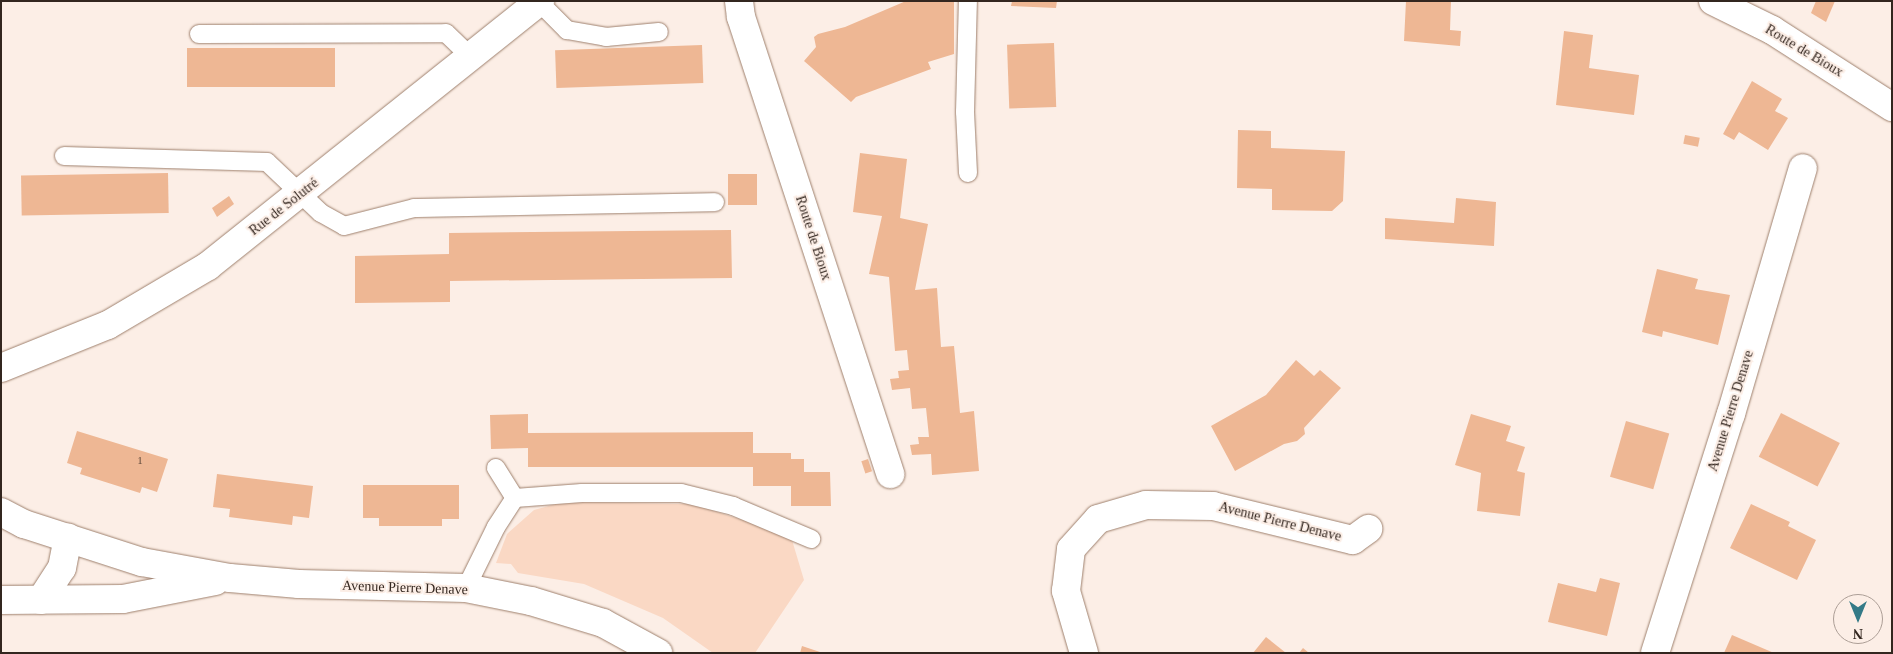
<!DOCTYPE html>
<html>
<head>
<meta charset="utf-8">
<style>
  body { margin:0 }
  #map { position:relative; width:1893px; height:654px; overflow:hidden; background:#fceee6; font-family:Georgia,serif }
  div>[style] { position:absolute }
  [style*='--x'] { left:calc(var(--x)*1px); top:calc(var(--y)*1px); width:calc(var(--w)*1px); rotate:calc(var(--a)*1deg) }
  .green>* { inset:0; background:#fad8c4 }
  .building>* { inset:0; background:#eeb794; transform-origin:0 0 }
  .roads { filter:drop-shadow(0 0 1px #9e806d) drop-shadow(0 0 1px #9e806d) }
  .lane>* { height:18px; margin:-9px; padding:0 9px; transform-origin:9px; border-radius:9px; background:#fff }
  .street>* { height:28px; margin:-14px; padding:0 14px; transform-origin:14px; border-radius:14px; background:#fff }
  .secondary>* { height:28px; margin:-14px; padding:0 14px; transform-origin:14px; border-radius:14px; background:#fff }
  span { translate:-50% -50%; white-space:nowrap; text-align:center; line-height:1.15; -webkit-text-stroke:4px #fceee6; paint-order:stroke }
  .number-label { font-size:11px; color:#624a3c }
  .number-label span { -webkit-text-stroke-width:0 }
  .street-label { font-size:14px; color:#33261f }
  .frame { position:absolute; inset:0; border:2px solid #33261f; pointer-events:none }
  .north { position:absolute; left:1833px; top:594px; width:50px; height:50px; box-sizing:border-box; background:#fceee6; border:1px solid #ac9e96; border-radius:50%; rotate:180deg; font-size:14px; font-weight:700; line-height:20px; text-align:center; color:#33261f }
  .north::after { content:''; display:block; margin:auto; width:18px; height:22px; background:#347a87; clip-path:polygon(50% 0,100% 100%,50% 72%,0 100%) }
</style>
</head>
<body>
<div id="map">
  <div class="green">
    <div style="clip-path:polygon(563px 502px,692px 504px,752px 523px,792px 540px,804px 580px,755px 653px,713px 653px,663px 618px,584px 584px,518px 573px,511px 564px,496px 563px,507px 534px,534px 510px)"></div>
  </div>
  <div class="building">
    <div style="clip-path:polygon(906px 1px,954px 1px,954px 54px,928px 62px,931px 69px,856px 97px,851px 102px,804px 61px,816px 47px,814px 37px,818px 34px,845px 27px)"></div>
    <div style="clip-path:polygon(1012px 1px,1057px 1px,1056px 8px,1011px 6px)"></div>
    <div style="clip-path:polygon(1406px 1px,1451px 1px,1450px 30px,1461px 31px,1460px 46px,1404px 41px)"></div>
    <div style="clip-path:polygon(1816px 1px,1835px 1px,1826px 22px,1811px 13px)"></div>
    <div style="clip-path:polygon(1564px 31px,1593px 35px,1589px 68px,1639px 75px,1634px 115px,1556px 105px)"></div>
    <div style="left:1054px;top:43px;width:64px;height:47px;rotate:88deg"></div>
    <div style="left:702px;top:45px;width:38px;height:147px;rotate:88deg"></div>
    <div style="left:335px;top:48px;width:39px;height:148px;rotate:90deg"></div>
    <div style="clip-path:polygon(1752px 81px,1782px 99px,1775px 111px,1788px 118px,1768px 150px,1739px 132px,1734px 140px,1723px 134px)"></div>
    <div style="clip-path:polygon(1238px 130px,1271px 131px,1271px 148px,1345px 151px,1343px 201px,1332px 211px,1272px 210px,1272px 189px,1237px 188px)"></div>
    <div style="left:1685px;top:135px;width:15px;height:9px;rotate:11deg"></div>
    <div style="clip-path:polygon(860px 153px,907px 159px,900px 218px,928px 224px,915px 290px,937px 288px,941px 347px,954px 346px,960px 413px,974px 411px,979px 471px,932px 475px,931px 454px,912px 455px,910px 445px,919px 444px,918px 437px,929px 437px,926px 408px,912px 409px,910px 388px,892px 390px,890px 379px,899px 378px,898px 371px,909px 370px,907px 350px,895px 351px,889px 277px,869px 274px,882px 216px,853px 212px)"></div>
    <div style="left:168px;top:173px;width:40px;height:147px;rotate:89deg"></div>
    <div style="left:728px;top:174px;width:29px;height:31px"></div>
    <div style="clip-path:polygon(229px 196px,234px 204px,217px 217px,212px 208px)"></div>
    <div style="clip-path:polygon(1456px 198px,1496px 202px,1494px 246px,1385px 239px,1385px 218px,1454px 223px)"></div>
    <div style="clip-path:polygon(731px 230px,732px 278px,450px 281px,450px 302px,355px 303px,355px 256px,449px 254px,449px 233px)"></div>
    <div style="clip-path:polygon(1657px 269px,1698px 279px,1695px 289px,1730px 295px,1718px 345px,1663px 331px,1662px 337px,1642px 332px)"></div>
    <div style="clip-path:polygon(1296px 360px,1314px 376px,1320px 370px,1341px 388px,1304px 428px,1305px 434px,1297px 441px,1284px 444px,1235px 471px,1211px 426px,1266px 395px)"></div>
    <div style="left:1781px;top:413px;width:66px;height:49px;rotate:27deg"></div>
    <div style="clip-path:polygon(528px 414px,528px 433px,753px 432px,753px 453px,791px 453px,791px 459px,804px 459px,804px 472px,830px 472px,831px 506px,791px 506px,791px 486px,753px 486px,753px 467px,528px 467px,528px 448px,491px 449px,490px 415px)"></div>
    <div style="clip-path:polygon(1471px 414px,1511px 426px,1506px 441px,1525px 447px,1517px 471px,1525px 473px,1520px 516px,1477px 511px,1481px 473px,1455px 465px)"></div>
    <div style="left:1626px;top:421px;width:45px;height:58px;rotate:16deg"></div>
    <div style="clip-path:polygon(77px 431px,168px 459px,157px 492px,142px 487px,140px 493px,80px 474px,82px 468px,67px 463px)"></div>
    <div style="left:868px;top:459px;width:13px;height:7px;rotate:72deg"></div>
    <div style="clip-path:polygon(217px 474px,313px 486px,309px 518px,293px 516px,292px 525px,229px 517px,230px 509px,213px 507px)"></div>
    <div style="clip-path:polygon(363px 485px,459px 485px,459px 519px,442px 519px,442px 526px,379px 526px,379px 518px,363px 518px)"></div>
    <div style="clip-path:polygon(1751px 504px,1790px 522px,1788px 526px,1816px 540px,1797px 580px,1730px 548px)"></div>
    <div style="clip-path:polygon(1600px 578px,1620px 583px,1607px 636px,1548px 622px,1558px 583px,1596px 592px)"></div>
    <div style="clip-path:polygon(1732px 635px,1774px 653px,1724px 653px)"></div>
    <div style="clip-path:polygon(1266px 637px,1286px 653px,1253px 653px)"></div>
    <div style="clip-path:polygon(802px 646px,820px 652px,819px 653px,800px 653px)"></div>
    <div style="clip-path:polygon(1303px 648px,1309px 653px,1299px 653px)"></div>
  </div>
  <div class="roads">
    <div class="lane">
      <div style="--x:539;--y:2;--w:40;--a:45"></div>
      <div style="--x:567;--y:30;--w:40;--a:10"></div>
      <div style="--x:606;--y:37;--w:53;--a:-5.4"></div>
      <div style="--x:199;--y:34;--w:247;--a:-0.2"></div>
      <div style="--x:446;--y:33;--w:35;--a:44"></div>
      <div style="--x:64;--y:156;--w:203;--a:1.7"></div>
      <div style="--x:267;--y:162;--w:74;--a:43.4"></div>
      <div style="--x:321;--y:213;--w:26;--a:29"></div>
      <div style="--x:344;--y:226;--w:72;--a:-14.4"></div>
      <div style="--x:414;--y:208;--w:301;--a:-1.1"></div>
      <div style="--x:968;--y:173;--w:61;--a:-92.8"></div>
      <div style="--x:965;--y:112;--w:111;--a:-88.5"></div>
      <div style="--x:496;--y:468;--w:36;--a:58"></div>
      <div style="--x:466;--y:588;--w:68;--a:-63.8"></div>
      <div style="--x:496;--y:527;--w:35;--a:-57"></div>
      <div style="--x:515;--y:498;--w:67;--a:-4.3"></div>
      <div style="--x:582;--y:493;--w:99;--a:0"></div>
      <div style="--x:681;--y:493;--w:54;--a:14"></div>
      <div style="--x:733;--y:506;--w:85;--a:22.9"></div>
    </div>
    <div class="street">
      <div style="--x:739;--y:1;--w:16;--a:83"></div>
      <div style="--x:741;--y:17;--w:481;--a:71.9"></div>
      <div style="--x:1;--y:368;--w:115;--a:-21.9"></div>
      <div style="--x:108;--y:325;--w:116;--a:-30.5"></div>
      <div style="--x:208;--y:266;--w:425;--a:-38.6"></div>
      <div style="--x:1;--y:512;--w:26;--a:28"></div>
      <div style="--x:24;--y:524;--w:124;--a:17.9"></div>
      <div style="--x:142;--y:562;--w:89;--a:10.3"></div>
      <div style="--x:230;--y:578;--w:69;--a:5"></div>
      <div style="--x:299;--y:584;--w:167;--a:1.4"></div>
      <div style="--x:466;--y:588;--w:66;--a:11.3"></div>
      <div style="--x:531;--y:601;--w:75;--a:17"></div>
      <div style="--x:603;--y:623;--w:63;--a:28.6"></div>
      <div style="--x:1;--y:600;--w:122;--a:-0.5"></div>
      <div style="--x:123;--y:599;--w:94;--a:-11.1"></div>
      <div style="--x:41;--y:600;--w:38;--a:-57"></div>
      <div style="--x:62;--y:568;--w:31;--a:-79"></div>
      <div style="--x:1084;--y:653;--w:65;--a:-106.2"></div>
      <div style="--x:1066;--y:591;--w:42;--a:-83.2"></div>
      <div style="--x:1071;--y:549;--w:40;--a:-48"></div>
      <div style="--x:1098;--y:519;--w:50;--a:-16.3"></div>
      <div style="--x:1146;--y:505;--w:67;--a:0.9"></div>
      <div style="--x:1213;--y:506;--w:144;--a:13.7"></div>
      <div style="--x:1353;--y:540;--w:19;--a:-36"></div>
      <div style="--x:1655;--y:653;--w:251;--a:-72.4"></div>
      <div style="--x:1731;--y:414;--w:256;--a:-73.7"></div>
    </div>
    <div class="secondary">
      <div style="--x:1713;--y:1;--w:66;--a:26.2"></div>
      <div style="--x:1772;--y:30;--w:143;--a:32.7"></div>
    </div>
  </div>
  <div class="number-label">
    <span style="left:140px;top:460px">1</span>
  </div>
  <div class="street-label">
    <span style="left:1804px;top:51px;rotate:31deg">Route de Bioux</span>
    <span style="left:284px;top:207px;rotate:-38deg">Rue de Solutré</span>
    <span style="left:813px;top:238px;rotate:72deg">Route de Bioux</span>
    <span style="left:1731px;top:411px;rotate:-73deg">Avenue Pierre Denave</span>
    <span style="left:1280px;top:522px;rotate:14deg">Avenue Pierre Denave</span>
    <span style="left:405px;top:588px;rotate:2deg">Avenue Pierre Denave</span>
  </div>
  <div class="frame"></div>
  <div class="north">N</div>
</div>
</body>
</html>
